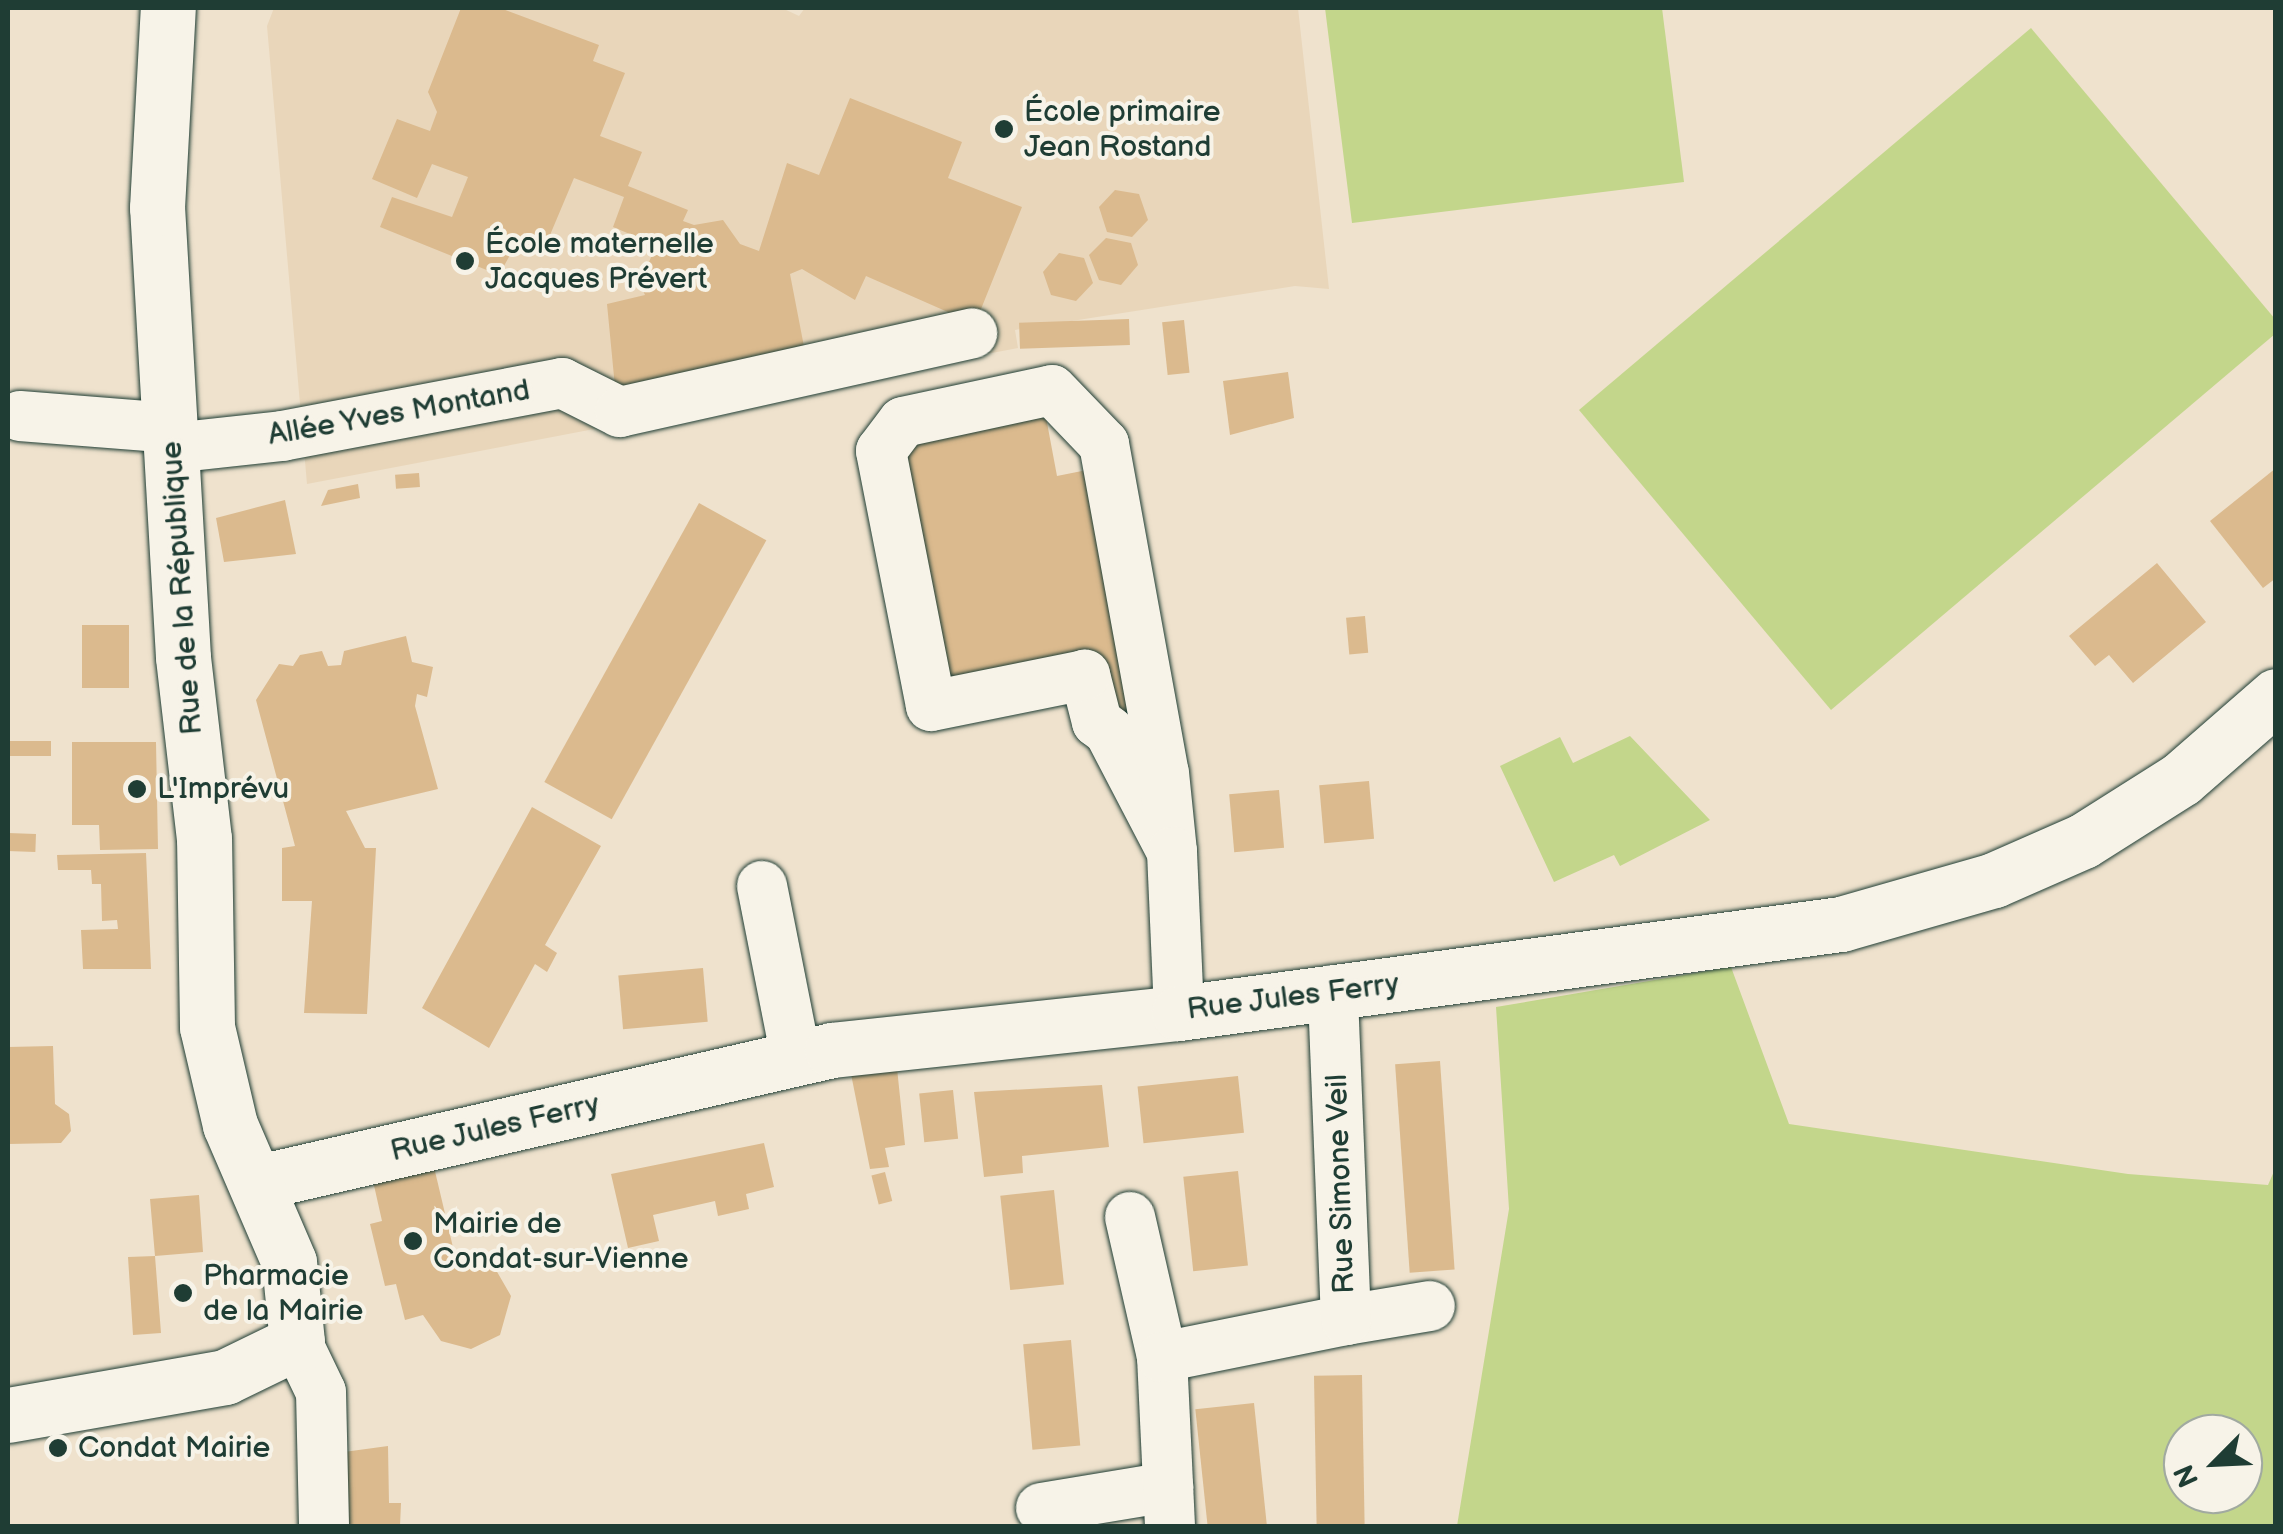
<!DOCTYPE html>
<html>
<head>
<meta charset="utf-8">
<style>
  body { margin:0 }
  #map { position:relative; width:2283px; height:1534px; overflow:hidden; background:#efe2cd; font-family:"Balsamiq Sans",sans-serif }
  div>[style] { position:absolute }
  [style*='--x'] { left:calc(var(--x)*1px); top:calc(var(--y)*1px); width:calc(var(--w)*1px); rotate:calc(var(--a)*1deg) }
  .built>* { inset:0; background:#e9d6ba }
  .green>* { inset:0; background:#c3d68b }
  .building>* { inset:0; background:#dbba8e; transform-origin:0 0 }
  .roads { filter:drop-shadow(0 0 2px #1f3d34) drop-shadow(0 0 2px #1f3d34) }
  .minor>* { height:50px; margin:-25px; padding:0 25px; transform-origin:25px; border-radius:25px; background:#f7f3e8 }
  .major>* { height:55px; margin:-27.5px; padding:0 27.5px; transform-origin:27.5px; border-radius:27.5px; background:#f7f3e8 }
  .dots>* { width:28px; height:28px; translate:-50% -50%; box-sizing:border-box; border:5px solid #f7f3e8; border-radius:50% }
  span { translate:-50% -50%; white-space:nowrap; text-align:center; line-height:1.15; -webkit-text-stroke:8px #f7f3e8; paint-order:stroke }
  .poi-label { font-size:30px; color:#1f3d34 }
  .left { translate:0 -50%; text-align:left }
  .street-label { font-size:30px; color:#1f3d34 }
  .frame { position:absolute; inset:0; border:10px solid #1f3d34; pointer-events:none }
  .north { position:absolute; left:2163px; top:1414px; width:100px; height:100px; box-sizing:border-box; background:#f7f3e8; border:2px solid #a1aaa0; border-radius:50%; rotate:246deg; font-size:28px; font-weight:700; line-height:40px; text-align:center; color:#1f3d34 }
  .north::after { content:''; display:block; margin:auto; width:35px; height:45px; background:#1f3d34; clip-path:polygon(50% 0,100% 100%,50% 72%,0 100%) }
</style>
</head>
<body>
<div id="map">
  <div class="built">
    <div style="clip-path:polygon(274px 8px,782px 8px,799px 16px,805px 8px,1298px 8px,1329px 289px,1295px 286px,1015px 330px,1018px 348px,307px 484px,267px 26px)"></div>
  </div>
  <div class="green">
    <div style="clip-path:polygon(1325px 8px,1662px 8px,1684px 182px,1352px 223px)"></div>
    <div style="clip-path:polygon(2031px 28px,2275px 319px,2275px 334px,1831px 710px,1579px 410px)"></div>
    <div style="clip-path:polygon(1630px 736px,1710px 820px,1620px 866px,1614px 855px,1554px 882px,1500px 766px,1560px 737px,1573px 763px)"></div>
    <div style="clip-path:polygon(evenodd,1731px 967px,1789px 1124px,2128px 1174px,2268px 1185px,2275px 1169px,2275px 1526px,1457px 1526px,1509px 1209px,1496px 1007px,1731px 967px,2243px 1434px,2243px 1494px,2183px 1494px,2183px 1434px,2243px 1434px)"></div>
  </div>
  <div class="building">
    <div style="clip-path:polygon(461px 8px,500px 8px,599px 45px,593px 61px,625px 73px,600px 136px,642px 152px,628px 186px,688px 210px,683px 221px,694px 225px,723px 220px,740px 244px,759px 251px,787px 163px,819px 175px,850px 98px,962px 142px,948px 178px,1022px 207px,975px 324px,866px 276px,855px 300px,802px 269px,790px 274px,806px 357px,615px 387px,607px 304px,645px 295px,640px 284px,656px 245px,613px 227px,624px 197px,574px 178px,542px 254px,516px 244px,499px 275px,380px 227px,392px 197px,452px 217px,468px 177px,432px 164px,417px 198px,372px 179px,397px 119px,430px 131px,437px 112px,428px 92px)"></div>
    <div style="clip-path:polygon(1115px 190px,1139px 194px,1148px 220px,1132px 237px,1107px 232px,1099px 207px)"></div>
    <div style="clip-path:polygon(1106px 238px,1131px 243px,1138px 265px,1121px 285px,1099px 280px,1089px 255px)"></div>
    <div style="clip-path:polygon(1059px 253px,1084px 258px,1093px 283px,1076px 301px,1051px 295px,1043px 272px)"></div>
    <div style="left:1129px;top:319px;width:26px;height:110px;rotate:88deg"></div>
    <div style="left:1184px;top:320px;width:53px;height:22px;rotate:84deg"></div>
    <div style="clip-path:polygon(1288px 372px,1294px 418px,1230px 435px,1223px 381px)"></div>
    <div style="clip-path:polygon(1045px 412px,1057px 476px,1092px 469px,1139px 715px,1104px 722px,1092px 665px,951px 693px,901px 440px)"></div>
    <div style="clip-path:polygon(2276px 468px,2276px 578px,2263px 588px,2210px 521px)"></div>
    <div style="left:419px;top:473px;width:14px;height:24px;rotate:86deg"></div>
    <div style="clip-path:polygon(358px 484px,360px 498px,321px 506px,328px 490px)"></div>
    <div style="clip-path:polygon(285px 500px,296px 554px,224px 562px,216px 518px)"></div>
    <div style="left:699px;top:503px;width:77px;height:319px;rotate:29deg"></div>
    <div style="clip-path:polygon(2157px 563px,2206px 622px,2133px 683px,2109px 655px,2095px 666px,2069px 636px)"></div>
    <div style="left:1365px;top:616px;width:37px;height:19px;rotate:85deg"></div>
    <div style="left:82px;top:625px;width:47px;height:63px"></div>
    <div style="clip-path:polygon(406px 636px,412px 662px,433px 667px,427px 697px,417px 694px,415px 706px,438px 789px,346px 811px,365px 848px,376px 848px,367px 1014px,304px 1013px,312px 901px,282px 901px,282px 848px,295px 846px,256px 700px,279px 664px,293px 666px,300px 655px,322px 651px,328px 666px,341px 665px,344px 651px)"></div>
    <div style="left:8px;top:741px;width:43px;height:15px"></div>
    <div style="clip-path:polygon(72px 742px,156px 742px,158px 849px,100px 850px,99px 825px,72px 825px)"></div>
    <div style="left:1369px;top:781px;width:58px;height:50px;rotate:85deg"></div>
    <div style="left:1279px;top:790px;width:58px;height:50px;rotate:85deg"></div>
    <div style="clip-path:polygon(532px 807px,601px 846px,545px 945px,557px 953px,547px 972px,535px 964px,489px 1048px,422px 1008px)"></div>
    <div style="left:8px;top:833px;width:28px;height:18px;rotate:2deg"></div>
    <div style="clip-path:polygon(146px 853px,151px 969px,83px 969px,81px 930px,118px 929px,117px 920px,102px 921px,101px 884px,92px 884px,91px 870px,58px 870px,57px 855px)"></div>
    <div style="left:703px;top:968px;width:54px;height:85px;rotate:85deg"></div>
    <div style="clip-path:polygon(53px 1046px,55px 1104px,69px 1114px,71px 1131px,61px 1143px,8px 1144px,8px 1047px)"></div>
    <div style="left:1440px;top:1061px;width:209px;height:45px;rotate:86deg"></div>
    <div style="clip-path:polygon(897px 1068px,905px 1145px,885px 1148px,889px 1167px,870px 1169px,851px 1074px)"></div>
    <div style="left:1238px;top:1076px;width:57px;height:101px;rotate:84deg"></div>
    <div style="clip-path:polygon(1102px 1085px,1109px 1147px,1022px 1156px,1023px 1173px,984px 1177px,974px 1092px)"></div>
    <div style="left:953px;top:1090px;width:49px;height:34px;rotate:84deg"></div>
    <div style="clip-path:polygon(764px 1143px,774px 1187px,746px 1194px,749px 1209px,718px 1216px,715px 1201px,653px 1215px,659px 1241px,628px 1248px,611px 1174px)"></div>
    <div style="clip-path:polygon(434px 1167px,456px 1260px,496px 1270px,511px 1296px,500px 1335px,471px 1349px,441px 1341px,423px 1315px,405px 1320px,396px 1284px,385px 1286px,370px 1224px,382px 1221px,373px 1181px)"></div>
    <div style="left:1238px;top:1171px;width:95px;height:55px;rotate:84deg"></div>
    <div style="left:885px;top:1172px;width:30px;height:14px;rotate:76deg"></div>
    <div style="left:1054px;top:1190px;width:95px;height:54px;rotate:84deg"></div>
    <div style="clip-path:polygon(199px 1195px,203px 1252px,155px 1256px,161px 1333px,133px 1335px,128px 1257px,155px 1256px,150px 1199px)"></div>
    <div style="left:1071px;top:1340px;width:106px;height:48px;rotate:85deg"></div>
    <div style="left:1362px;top:1375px;width:151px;height:48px;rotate:89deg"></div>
    <div style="left:1254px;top:1403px;width:124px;height:59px;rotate:84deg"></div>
    <div style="clip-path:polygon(388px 1446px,389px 1503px,401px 1503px,400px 1526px,345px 1526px,344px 1452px)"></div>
  </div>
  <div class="roads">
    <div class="minor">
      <div style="--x:20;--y:416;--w:151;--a:4.5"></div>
      <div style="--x:172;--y:448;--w:111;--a:-6.2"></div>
      <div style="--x:282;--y:436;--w:285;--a:-10.7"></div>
      <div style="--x:562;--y:383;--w:65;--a:26.6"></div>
      <div style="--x:620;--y:412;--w:361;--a:-12.6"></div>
      <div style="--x:1172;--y:852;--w:136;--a:-117.5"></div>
      <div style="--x:1109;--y:731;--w:15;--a:-143"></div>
      <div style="--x:1097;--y:722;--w:49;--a:-104.3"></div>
      <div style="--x:1085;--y:675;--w:157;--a:168.6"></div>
      <div style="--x:931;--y:706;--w:260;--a:-101.1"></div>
      <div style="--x:881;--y:451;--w:36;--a:-53"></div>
      <div style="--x:903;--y:422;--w:152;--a:-12.1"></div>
      <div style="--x:1052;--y:390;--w:75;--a:46.1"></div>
      <div style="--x:1104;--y:444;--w:334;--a:79.7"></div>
      <div style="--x:1164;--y:773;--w:79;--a:84.2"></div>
      <div style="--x:1172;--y:852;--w:161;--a:87.5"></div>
      <div style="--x:762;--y:886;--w:175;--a:78.8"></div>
      <div style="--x:1130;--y:1217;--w:144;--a:77.1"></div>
      <div style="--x:1346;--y:1320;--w:85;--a:-9.5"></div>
      <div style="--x:297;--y:1342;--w:55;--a:64.4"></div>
      <div style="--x:321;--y:1392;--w:134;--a:88.7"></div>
      <div style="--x:1041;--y:1508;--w:129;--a:-9.4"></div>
      <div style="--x:1170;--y:1526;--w:169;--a:-92.7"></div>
      <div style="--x:1162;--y:1357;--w:188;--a:-11.4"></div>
      <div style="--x:1346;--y:1320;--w:330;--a:-92.3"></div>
    </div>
    <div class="major">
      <div style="--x:259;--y:1182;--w:588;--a:-12.97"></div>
      <div style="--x:832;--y:1050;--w:349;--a:-6.1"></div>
      <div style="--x:1179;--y:1013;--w:668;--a:-7.66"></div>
      <div style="--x:1841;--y:924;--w:159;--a:-16"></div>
      <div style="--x:1994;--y:880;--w:97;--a:-23.7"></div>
      <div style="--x:2083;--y:841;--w:116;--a:-32.3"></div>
      <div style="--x:2181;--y:779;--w:126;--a:-41.1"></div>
      <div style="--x:8;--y:1415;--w:220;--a:-9.9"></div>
      <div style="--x:225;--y:1377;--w:80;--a:-25.9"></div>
      <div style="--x:297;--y:1342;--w:80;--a:-95.7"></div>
      <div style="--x:289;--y:1262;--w:149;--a:-113.3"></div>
      <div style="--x:230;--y:1125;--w:101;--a:-103.2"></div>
      <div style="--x:207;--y:1027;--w:188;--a:-90.9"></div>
      <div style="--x:204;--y:839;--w:183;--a:-96.6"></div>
      <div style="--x:183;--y:657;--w:450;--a:-93.3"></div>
      <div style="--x:157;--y:208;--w:200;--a:-86.9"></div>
    </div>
  </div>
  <div class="dots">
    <div style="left:1004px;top:129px;background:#1f3d34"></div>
    <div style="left:465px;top:261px;background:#1f3d34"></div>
    <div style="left:137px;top:789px;background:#1f3d34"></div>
    <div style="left:413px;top:1241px;background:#1f3d34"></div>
    <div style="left:183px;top:1293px;background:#1f3d34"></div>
    <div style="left:58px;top:1448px;background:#1f3d34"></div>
  </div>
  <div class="poi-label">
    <span class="left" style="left:1024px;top:129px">École primaire<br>Jean Rostand</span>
    <span class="left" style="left:485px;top:261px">École maternelle<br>Jacques Prévert</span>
    <span class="left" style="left:157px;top:789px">L'Imprévu</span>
    <span class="left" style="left:433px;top:1241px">Mairie de<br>Condat-sur-Vienne</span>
    <span class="left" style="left:203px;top:1293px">Pharmacie<br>de la Mairie</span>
    <span class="left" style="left:78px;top:1448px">Condat Mairie</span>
  </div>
  <div class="street-label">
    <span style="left:399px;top:413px;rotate:-10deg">Allée Yves Montand</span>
    <span style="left:182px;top:588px;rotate:-94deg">Rue de la République</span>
    <span style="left:1293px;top:997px;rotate:-7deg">Rue Jules Ferry</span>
    <span style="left:495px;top:1128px;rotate:-13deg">Rue Jules Ferry</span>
    <span style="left:1341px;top:1184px;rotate:-92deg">Rue Simone Veil</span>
  </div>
  <div class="frame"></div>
  <div class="north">N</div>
</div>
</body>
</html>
